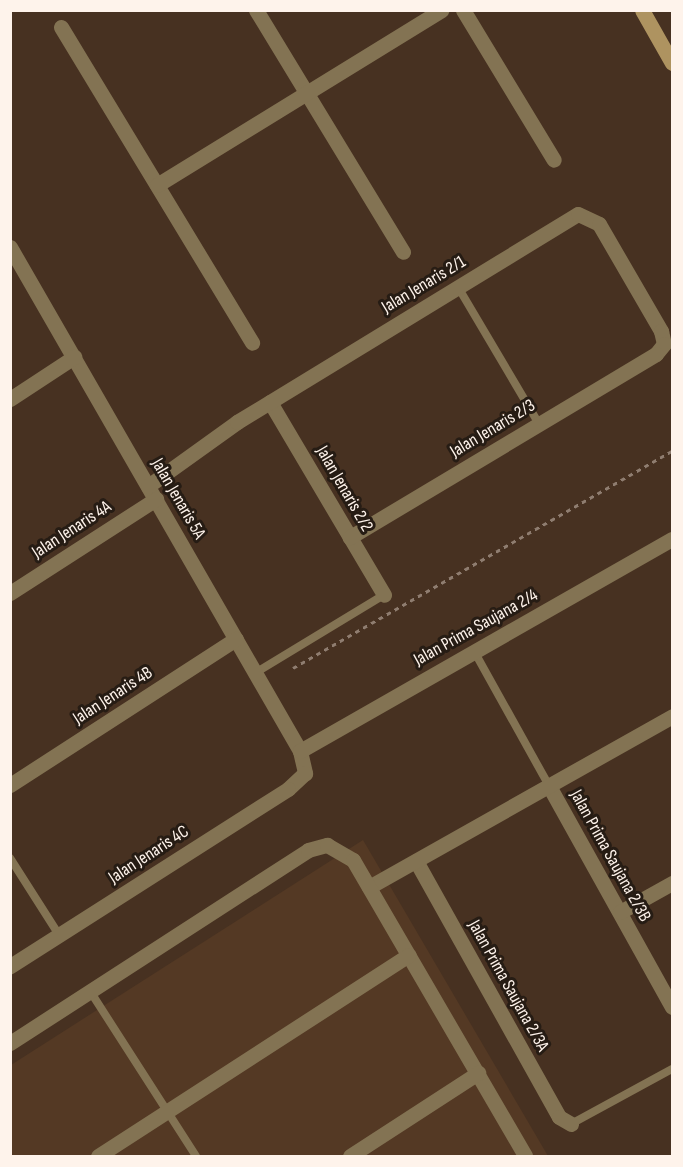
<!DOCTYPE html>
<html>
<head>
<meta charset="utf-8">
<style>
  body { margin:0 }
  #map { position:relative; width:683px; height:1167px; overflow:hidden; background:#473121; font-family:"Sofia Sans Condensed",sans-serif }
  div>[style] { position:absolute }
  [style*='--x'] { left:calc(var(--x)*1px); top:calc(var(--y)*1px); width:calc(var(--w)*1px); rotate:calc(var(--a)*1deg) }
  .built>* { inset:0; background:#543924 }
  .path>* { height:3px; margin-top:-1.5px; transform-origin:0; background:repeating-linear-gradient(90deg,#8f7d70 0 4.5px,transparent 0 9px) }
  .lane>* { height:8px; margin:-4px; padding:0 4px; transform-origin:4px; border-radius:4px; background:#837353 }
  .street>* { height:15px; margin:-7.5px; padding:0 7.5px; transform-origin:7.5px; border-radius:7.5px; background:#837353 }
  .secondary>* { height:15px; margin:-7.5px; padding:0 7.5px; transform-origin:7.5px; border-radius:7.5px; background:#ae9360 }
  span { translate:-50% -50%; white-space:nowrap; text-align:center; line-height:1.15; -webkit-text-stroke:6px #261c14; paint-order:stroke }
  .street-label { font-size:18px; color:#fef3eb }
  .frame { position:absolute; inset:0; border:12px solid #fef3eb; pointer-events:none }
</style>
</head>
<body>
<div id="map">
  <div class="built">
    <div style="clip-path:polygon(363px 840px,548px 1156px,11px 1156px,11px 1065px)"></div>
  </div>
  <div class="path">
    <div style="--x:293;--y:668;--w:437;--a:-29.8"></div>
  </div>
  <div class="lane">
    <div style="--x:458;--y:287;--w:159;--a:59.4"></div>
    <div style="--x:474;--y:651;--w:154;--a:60.9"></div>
    <div style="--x:255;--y:673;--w:151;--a:-31.2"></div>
    <div style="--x:10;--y:858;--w:91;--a:57.5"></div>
    <div style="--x:90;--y:991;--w:196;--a:57.3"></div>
    <div style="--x:571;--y:1124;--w:115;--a:-28.6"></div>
  </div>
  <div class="street">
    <div style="--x:256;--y:10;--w:283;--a:58.7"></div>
    <div style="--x:463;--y:10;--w:175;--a:58.8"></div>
    <div style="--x:61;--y:27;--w:369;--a:58.8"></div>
    <div style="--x:157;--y:185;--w:334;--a:-31.6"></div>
    <div style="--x:10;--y:247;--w:581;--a:60.08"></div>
    <div style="--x:300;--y:751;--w:23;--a:77"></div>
    <div style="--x:305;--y:773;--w:23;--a:137"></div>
    <div style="--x:288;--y:789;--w:330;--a:147.5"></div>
    <div style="--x:10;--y:399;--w:77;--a:-33.3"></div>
    <div style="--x:270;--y:402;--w:224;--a:59.4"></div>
    <div style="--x:148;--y:486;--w:110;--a:-35.7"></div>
    <div style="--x:237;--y:422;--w:399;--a:-31.4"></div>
    <div style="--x:578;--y:214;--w:23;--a:25"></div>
    <div style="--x:599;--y:224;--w:124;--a:59.9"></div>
    <div style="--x:661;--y:331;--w:13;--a:77"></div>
    <div style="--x:664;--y:344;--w:13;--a:129"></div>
    <div style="--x:656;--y:354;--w:357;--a:149.1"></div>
    <div style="--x:10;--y:593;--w:174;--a:-32.8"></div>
    <div style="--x:300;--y:751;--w:428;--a:-29.7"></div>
    <div style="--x:10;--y:785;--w:269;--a:-32.9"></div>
    <div style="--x:549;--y:786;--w:253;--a:60.9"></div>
    <div style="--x:416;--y:861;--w:293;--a:60.8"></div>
    <div style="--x:559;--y:1117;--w:14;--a:30"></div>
    <div style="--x:369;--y:887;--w:348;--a:-29.4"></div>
    <div style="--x:620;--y:912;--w:60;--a:-29.1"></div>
    <div style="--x:10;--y:1043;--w:355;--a:-32.9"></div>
    <div style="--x:308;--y:850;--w:20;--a:-15"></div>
    <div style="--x:327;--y:845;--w:30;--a:30"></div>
    <div style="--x:353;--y:860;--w:342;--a:59.8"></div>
    <div style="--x:98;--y:1156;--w:370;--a:-32.9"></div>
    <div style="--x:350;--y:1156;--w:153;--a:-33"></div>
  </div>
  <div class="secondary">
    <div style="--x:642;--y:10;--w:61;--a:60.5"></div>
  </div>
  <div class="street-label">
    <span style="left:424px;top:285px;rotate:-31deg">Jalan Jenaris 2/1</span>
    <span style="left:493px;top:429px;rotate:-31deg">Jalan Jenaris 2/3</span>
    <span style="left:344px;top:489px;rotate:60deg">Jalan Jenaris 2/2</span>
    <span style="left:178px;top:499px;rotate:60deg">Jalan Jenaris 5A</span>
    <span style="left:72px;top:530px;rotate:-33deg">Jalan Jenaris 4A</span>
    <span style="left:476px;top:628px;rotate:-29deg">Jalan Prima Saujana 2/4</span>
    <span style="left:113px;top:696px;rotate:-33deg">Jalan Jenaris 4B</span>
    <span style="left:149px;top:855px;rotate:-33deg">Jalan Jenaris 4C</span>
    <span style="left:610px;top:856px;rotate:61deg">Jalan Prima Saujana 2/3B</span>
    <span style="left:508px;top:986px;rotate:61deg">Jalan Prima Saujana 2/3A</span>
  </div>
  <div class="frame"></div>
</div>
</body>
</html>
